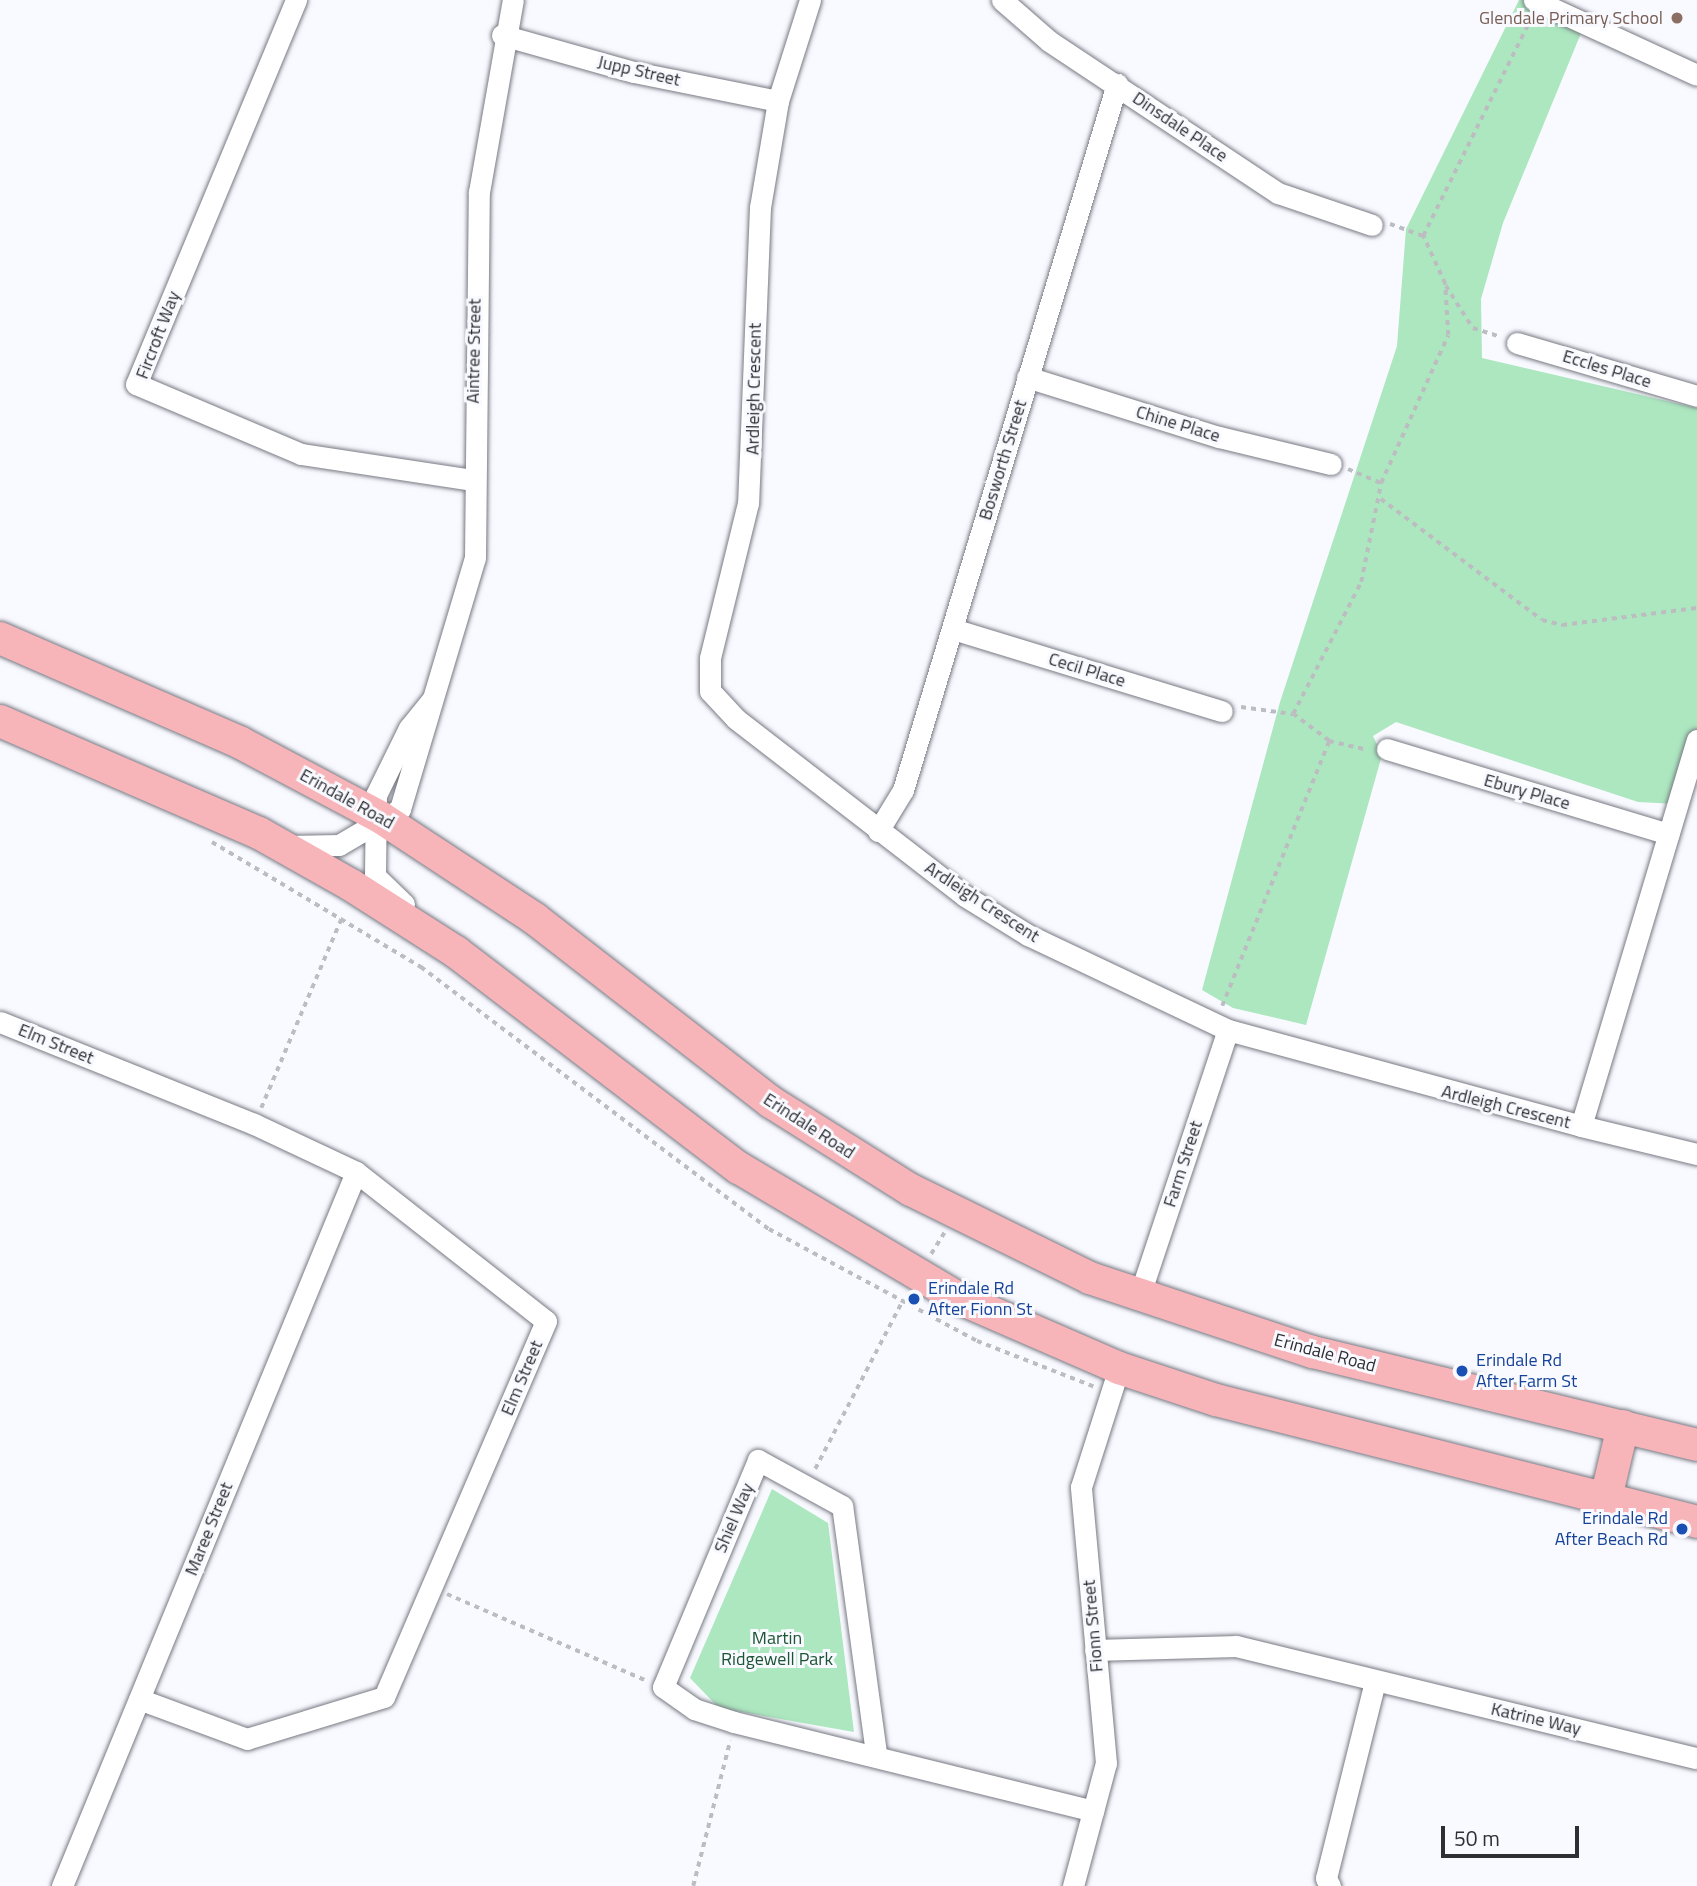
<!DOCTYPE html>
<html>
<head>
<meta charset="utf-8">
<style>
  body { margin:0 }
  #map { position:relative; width:1697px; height:1886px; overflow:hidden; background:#f9faff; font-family:"Titillium Web",sans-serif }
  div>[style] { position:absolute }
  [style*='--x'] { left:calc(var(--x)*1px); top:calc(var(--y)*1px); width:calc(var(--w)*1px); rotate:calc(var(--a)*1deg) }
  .green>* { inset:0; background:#ace7bf }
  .path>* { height:3.5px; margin-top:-1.75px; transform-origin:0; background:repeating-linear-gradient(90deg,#bcbdc1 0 5px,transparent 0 10px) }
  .roads { filter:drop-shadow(0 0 2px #777983) drop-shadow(0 0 2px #777983) }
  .minor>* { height:21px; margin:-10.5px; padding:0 10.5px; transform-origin:10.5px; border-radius:10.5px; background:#fff }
  .primary>* { height:32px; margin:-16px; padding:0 16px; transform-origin:16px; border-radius:16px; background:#f7b5ba }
  .dots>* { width:19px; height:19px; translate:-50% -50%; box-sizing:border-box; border:4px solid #f9faff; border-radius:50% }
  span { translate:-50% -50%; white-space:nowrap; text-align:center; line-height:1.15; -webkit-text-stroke:6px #f9faff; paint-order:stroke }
  .education-label { font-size:18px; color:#785e54 }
  .right { translate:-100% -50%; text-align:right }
  .street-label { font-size:18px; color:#2e2f33 }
  .transit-label { font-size:18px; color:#164399 }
  .left { translate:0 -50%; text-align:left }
  .park-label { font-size:18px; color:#1c5434 }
  .scale { position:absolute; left:1441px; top:1826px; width:138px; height:32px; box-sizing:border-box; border:4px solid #2e2f33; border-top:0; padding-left:9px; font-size:21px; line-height:24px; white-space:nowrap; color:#2e2f33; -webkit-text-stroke:5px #f9faff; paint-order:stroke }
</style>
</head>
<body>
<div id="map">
  <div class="green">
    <div style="clip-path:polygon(1519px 0,1535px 0,1586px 21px,1503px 223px,1481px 299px,1482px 358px,1697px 408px,1697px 733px,1676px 804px,1638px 802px,1396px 722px,1373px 736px,1382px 755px,1306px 1025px,1233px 1008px,1202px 990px,1280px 702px,1397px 346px,1406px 229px)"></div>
    <div style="clip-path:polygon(772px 1489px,828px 1523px,854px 1732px,719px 1708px,690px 1678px)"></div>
  </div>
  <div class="path">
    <div style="--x:1390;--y:224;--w:35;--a:20"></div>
    <div style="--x:1446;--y:286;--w:50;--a:57.3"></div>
    <div style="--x:1473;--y:328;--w:29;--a:18"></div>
    <div style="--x:1348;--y:469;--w:36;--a:23"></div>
    <div style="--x:1381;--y:499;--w:201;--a:36.9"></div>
    <div style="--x:1542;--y:620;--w:21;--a:14"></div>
    <div style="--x:1562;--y:625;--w:136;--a:-7.2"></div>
    <div style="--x:1241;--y:707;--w:52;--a:7.7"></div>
    <div style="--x:1329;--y:741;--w:40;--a:13"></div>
    <div style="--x:212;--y:842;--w:244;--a:30.9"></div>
    <div style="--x:421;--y:967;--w:436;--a:37"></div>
    <div style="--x:769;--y:1229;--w:236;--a:28.3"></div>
    <div style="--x:977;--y:1341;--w:127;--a:21.3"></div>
    <div style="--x:1222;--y:1006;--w:286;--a:-68"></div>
    <div style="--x:1329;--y:741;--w:45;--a:-143.1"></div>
    <div style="--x:1293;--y:714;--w:148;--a:-62.7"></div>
    <div style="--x:1361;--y:582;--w:101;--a:-78.6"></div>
    <div style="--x:1381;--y:483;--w:162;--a:-65.6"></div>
    <div style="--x:1448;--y:335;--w:51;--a:-93.4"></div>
    <div style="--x:1445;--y:284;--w:53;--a:-114.6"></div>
    <div style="--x:1423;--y:236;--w:241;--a:-63.6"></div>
    <div style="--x:261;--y:1108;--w:207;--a:-67"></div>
    <div style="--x:931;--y:1254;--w:25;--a:-58"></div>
    <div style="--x:815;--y:1469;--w:188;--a:-62.5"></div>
    <div style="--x:447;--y:1594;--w:216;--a:23.5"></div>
    <div style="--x:693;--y:1886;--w:150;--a:-75.7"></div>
  </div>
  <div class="roads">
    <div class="minor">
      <div style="--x:296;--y:0;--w:416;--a:112.6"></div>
      <div style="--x:136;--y:384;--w:179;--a:23"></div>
      <div style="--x:301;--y:454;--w:174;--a:8.6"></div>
      <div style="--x:810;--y:0;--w:106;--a:107.6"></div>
      <div style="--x:778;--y:101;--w:108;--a:99.6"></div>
      <div style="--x:760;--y:207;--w:296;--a:92.3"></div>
      <div style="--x:748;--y:503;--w:160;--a:103.8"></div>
      <div style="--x:710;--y:658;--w:33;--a:90"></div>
      <div style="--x:710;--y:691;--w:38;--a:47"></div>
      <div style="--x:736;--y:719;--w:289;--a:37.7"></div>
      <div style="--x:965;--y:896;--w:74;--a:31.8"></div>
      <div style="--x:1028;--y:935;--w:221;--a:25.4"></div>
      <div style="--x:1228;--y:1030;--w:366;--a:15.2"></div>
      <div style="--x:1581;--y:1126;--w:403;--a:-73.3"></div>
      <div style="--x:1002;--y:0;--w:62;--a:41.1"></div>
      <div style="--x:1049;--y:41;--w:275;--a:33.6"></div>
      <div style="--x:1278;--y:193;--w:99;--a:18.8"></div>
      <div style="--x:1534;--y:0;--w:179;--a:24.7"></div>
      <div style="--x:502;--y:35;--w:137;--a:15.7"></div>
      <div style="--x:634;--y:72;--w:147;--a:11.4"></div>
      <div style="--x:1517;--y:343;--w:188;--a:16.4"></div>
      <div style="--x:1027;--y:377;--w:201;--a:17.4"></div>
      <div style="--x:1219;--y:437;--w:115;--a:13.6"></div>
      <div style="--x:953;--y:629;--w:281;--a:17"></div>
      <div style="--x:1387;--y:749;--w:294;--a:16.8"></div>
      <div style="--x:878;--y:831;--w:48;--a:-58.6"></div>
      <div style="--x:903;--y:790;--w:738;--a:-73.14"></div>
      <div style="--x:288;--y:846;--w:51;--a:-1.1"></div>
      <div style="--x:339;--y:845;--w:71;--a:-30.5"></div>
      <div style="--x:400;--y:809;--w:262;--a:-73.4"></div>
      <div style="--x:475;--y:558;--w:366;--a:-89.4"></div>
      <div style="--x:479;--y:192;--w:195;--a:-80"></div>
      <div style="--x:404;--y:904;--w:40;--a:-136"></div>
      <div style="--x:375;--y:876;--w:81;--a:-89.3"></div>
      <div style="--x:376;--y:795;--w:75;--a:-63.8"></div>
      <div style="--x:409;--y:728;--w:36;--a:-51"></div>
      <div style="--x:0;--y:1022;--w:274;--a:21.9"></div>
      <div style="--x:254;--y:1124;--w:113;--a:25.2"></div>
      <div style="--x:356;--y:1172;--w:241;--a:38.1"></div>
      <div style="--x:546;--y:1321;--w:409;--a:113.3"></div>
      <div style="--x:384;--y:1697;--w:143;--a:163"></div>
      <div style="--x:247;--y:1739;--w:115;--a:-159.7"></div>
      <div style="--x:1581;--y:1126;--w:119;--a:13.6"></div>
      <div style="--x:1139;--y:1297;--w:281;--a:-71.6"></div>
      <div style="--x:1095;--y:1650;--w:141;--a:-1.6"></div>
      <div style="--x:1236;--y:1646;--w:474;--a:13.7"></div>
      <div style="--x:876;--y:1753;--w:249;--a:-97.8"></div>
      <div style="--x:842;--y:1506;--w:96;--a:-151.3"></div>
      <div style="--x:758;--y:1460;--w:246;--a:112.7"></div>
      <div style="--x:663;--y:1687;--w:38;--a:35"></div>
      <div style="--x:694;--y:1709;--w:42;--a:18"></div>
      <div style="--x:734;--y:1722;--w:370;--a:13.9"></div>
      <div style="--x:62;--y:1886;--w:772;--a:-67.62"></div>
      <div style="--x:1073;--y:1886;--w:127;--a:-75"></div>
      <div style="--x:1106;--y:1763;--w:277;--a:-95.2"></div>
      <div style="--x:1081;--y:1487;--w:125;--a:-72.3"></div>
      <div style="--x:1330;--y:1886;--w:9;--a:-117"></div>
      <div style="--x:1326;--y:1878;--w:203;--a:-76"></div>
    </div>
    <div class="primary">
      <div style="--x:0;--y:638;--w:261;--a:23.5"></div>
      <div style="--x:239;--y:742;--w:160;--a:28"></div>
      <div style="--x:380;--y:817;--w:186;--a:33.3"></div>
      <div style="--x:535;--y:919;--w:299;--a:37.8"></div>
      <div style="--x:771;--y:1102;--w:165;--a:32.2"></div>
      <div style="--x:911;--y:1190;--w:199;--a:26.2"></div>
      <div style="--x:1090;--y:1278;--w:235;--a:18.4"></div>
      <div style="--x:1313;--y:1352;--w:395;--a:13.6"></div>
      <div style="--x:0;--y:721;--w:282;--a:23.4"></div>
      <div style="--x:259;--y:833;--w:106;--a:29.5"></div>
      <div style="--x:351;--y:885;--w:125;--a:32.5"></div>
      <div style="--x:456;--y:952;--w:356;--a:37.4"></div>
      <div style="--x:739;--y:1168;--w:252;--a:30.7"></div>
      <div style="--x:956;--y:1297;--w:178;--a:23.5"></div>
      <div style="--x:1119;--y:1368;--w:102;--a:18.3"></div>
      <div style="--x:1216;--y:1400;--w:496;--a:14.2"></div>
      <div style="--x:1606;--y:1498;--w:74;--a:-76.7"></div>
    </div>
  </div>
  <div class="dots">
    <div style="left:1677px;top:18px;background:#8d6e63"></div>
    <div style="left:914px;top:1299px;background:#1a4fb4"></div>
    <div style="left:1462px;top:1371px;background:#1a4fb4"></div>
    <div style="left:1682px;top:1529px;background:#1a4fb4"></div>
  </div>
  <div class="education-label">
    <span class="right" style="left:1663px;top:18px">Glendale Primary School</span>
  </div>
  <div class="street-label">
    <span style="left:639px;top:71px;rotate:13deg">Jupp Street</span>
    <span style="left:1180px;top:127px;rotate:34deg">Dinsdale Place</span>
    <span style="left:158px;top:335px;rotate:-69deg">Fircroft Way</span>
    <span style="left:474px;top:351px;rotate:-89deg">Aintree Street</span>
    <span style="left:1607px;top:369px;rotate:17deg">Eccles Place</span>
    <span style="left:754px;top:389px;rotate:-89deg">Ardleigh Crescent</span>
    <span style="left:1178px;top:424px;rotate:17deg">Chine Place</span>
    <span style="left:1003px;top:460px;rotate:-73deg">Bosworth Street</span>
    <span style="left:1087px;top:670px;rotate:17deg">Cecil Place</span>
    <span style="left:1527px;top:792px;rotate:16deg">Ebury Place</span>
    <span style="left:347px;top:799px;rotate:29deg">Erindale Road</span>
    <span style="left:982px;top:902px;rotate:33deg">Ardleigh Crescent</span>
    <span style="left:56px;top:1044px;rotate:22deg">Elm Street</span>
    <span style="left:1506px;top:1107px;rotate:14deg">Ardleigh Crescent</span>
    <span style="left:809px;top:1126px;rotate:33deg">Erindale Road</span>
    <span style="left:1183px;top:1164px;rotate:-72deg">Farm Street</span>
    <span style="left:1325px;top:1353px;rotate:15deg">Erindale Road</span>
    <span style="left:522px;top:1378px;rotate:-67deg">Elm Street</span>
    <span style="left:734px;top:1518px;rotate:-67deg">Shiel Way</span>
    <span style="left:209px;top:1529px;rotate:-68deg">Maree Street</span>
    <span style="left:1093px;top:1626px;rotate:-95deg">Fionn Street</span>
    <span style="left:1536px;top:1719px;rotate:13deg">Katrine Way</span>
  </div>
  <div class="transit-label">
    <span class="left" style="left:928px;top:1299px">Erindale Rd<br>After Fionn St</span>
    <span class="left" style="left:1476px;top:1371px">Erindale Rd<br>After Farm St</span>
    <span class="right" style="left:1668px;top:1529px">Erindale Rd<br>After Beach Rd</span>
  </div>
  <div class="park-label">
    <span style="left:777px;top:1649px">Martin<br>Ridgewell Park</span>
  </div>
  <div class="scale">50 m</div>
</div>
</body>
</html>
